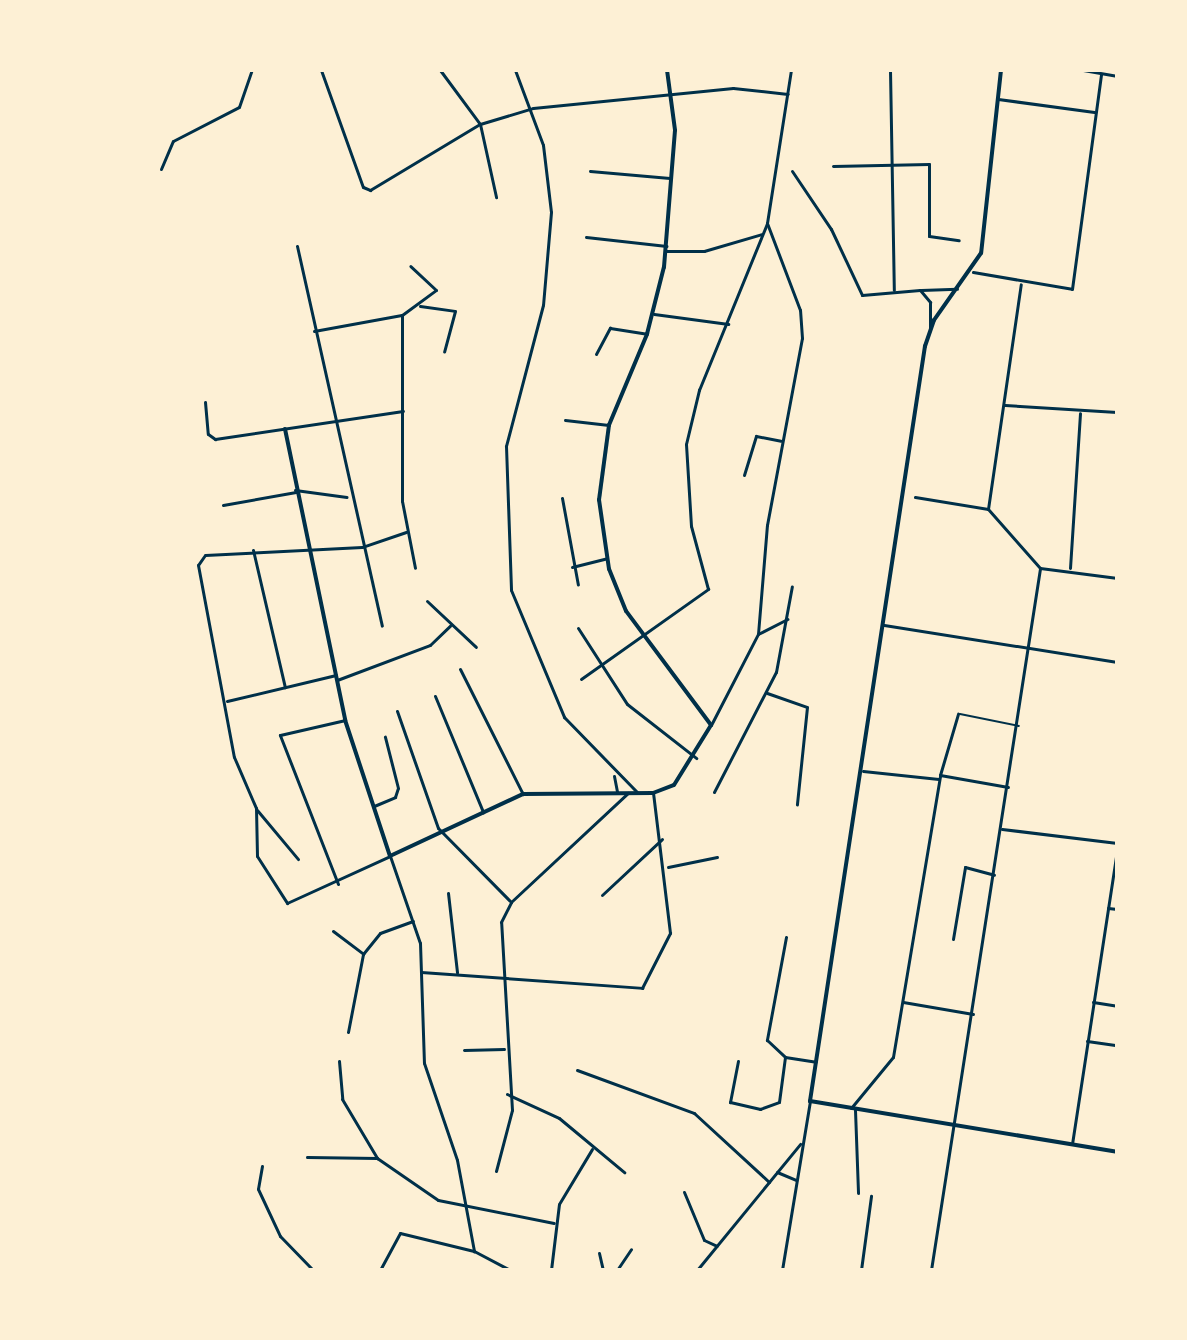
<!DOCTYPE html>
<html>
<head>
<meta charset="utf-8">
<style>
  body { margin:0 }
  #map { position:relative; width:1187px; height:1340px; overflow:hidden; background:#fdf0d5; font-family:Roboto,sans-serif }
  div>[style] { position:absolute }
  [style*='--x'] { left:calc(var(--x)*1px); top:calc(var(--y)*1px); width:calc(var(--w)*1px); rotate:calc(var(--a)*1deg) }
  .pedestrian>* { height:2px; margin:-1px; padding:0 1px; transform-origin:1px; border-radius:1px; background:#003049 }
  .minor>* { height:3px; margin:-1.5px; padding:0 1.5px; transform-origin:1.5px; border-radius:1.5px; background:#003049 }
  .tertiary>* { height:4px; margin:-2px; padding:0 2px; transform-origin:2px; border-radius:2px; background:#003049 }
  span { translate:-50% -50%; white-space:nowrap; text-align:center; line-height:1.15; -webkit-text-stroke:7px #fdf0d5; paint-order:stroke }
  .frame { position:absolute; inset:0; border:72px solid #fdf0d5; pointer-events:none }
</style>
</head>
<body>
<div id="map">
  <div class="pedestrian">
    <div style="--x:960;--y:714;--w:60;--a:11.5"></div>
  </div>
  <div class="minor">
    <div style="--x:321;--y:70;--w:124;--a:70.3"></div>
    <div style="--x:363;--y:187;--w:8;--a:23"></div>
    <div style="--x:370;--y:190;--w:128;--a:-31"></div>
    <div style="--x:480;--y:124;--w:55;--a:-16.8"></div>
    <div style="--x:533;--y:108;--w:201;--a:-5.7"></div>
    <div style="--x:733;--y:88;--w:55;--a:6.2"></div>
    <div style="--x:440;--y:70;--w:67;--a:53.5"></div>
    <div style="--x:480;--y:124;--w:75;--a:77.6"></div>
    <div style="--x:515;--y:70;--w:80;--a:69.5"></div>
    <div style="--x:543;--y:145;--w:67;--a:83.2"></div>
    <div style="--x:551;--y:212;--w:93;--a:94.9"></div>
    <div style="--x:543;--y:305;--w:146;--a:104.7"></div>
    <div style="--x:506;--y:446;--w:144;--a:88"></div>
    <div style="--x:511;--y:590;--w:138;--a:67.3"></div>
    <div style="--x:564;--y:717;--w:105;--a:45.8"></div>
    <div style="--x:890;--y:70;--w:220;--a:89"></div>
    <div style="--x:1083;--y:70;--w:35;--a:10"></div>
    <div style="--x:998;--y:99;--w:97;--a:7.7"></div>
    <div style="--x:833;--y:166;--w:96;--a:-1.2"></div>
    <div style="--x:929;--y:164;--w:72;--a:90"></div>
    <div style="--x:929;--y:236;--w:30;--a:8"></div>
    <div style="--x:161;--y:169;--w:30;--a:-67"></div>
    <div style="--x:173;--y:141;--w:74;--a:-27.3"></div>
    <div style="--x:239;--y:107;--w:39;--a:-71"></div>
    <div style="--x:590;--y:171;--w:80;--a:5"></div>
    <div style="--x:792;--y:171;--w:70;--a:56.1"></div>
    <div style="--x:831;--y:229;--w:73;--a:64.8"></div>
    <div style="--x:862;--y:295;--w:58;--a:-4.9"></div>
    <div style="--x:920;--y:290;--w:16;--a:50"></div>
    <div style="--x:930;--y:302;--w:25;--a:90"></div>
    <div style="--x:586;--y:237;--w:81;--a:6.4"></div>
    <div style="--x:297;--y:246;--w:389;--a:77.4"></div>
    <div style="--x:665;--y:251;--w:39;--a:0"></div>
    <div style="--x:704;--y:251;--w:60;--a:-16.3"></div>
    <div style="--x:973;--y:272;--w:100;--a:9.7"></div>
    <div style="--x:1072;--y:289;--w:217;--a:-82.3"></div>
    <div style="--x:921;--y:290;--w:36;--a:-2"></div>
    <div style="--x:420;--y:306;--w:35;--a:8"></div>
    <div style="--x:455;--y:311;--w:42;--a:105"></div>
    <div style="--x:654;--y:314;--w:75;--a:7.7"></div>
    <div style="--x:402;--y:315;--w:42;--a:-36.3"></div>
    <div style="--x:436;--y:290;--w:35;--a:-137"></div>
    <div style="--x:314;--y:331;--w:89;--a:-10.3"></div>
    <div style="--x:402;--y:315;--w:186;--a:90"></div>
    <div style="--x:402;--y:501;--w:68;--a:79"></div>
    <div style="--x:596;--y:354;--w:30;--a:-62"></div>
    <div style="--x:610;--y:328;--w:37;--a:9"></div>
    <div style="--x:205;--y:402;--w:32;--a:85"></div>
    <div style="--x:208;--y:434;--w:9;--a:36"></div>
    <div style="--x:215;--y:439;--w:190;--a:-8.5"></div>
    <div style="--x:1005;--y:405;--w:112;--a:3.6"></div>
    <div style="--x:565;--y:420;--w:44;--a:6.5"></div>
    <div style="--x:744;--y:475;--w:41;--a:-72.9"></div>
    <div style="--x:756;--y:436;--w:25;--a:11"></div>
    <div style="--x:295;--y:490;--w:52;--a:7.7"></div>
    <div style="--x:915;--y:497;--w:74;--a:9.3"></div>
    <div style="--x:988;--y:509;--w:79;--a:48.6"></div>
    <div style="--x:1040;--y:568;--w:78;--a:7.4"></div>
    <div style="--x:562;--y:498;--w:88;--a:79.6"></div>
    <div style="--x:223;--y:505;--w:74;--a:-10.1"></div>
    <div style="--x:988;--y:509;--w:227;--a:-81.7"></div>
    <div style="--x:406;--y:532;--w:46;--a:161.2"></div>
    <div style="--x:362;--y:547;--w:157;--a:177.1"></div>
    <div style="--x:205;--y:555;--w:12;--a:125"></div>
    <div style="--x:198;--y:565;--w:195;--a:79.4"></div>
    <div style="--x:234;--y:757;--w:56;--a:66.7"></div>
    <div style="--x:256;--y:808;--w:48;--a:88.8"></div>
    <div style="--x:257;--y:856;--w:56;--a:57.4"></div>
    <div style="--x:287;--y:903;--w:113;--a:-24.5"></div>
    <div style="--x:390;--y:856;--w:92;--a:71"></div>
    <div style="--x:420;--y:943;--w:120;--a:88.1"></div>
    <div style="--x:424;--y:1063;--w:102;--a:71.2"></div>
    <div style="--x:457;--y:1160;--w:93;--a:79.4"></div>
    <div style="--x:474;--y:1251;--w:41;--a:27.8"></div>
    <div style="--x:253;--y:550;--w:141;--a:76.9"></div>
    <div style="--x:572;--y:567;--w:36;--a:-14"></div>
    <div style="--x:1070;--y:568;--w:155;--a:-86.3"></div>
    <div style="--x:427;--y:601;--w:67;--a:43.2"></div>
    <div style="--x:884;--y:625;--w:236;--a:9"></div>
    <div style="--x:578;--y:628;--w:90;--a:57.2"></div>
    <div style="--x:627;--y:704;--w:88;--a:38"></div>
    <div style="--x:758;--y:634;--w:33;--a:-27"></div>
    <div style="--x:460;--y:669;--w:140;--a:63.3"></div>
    <div style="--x:581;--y:679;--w:156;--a:-35.3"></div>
    <div style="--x:708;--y:589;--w:65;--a:-105.1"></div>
    <div style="--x:691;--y:526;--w:82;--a:-93.5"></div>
    <div style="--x:686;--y:444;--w:56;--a:-76.5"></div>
    <div style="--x:699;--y:390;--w:180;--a:-67.8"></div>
    <div style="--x:337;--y:680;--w:99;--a:-20.6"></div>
    <div style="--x:430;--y:645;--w:28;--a:-44"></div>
    <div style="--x:767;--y:693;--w:42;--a:19.3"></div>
    <div style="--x:807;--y:707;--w:98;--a:95.9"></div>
    <div style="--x:435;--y:696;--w:126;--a:67.5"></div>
    <div style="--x:227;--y:701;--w:112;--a:-13.4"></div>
    <div style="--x:397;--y:711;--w:124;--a:70.7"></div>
    <div style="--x:438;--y:828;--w:104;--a:45.4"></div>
    <div style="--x:711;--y:725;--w:102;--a:-62.7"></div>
    <div style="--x:758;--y:634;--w:109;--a:-85.3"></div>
    <div style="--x:767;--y:525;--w:190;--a:-79.4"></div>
    <div style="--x:802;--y:338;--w:28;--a:-94"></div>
    <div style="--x:800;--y:310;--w:93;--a:-110.8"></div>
    <div style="--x:767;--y:223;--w:155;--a:-81.1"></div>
    <div style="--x:863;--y:771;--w:76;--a:6"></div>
    <div style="--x:940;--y:775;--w:69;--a:10"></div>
    <div style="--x:614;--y:776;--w:16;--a:79"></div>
    <div style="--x:714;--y:792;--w:135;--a:-62.7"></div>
    <div style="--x:776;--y:672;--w:87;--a:-79.5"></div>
    <div style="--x:374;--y:806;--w:23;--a:-23"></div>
    <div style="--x:395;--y:797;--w:9;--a:-72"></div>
    <div style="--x:398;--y:788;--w:53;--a:-104.3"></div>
    <div style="--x:257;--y:810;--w:64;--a:50.1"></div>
    <div style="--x:1002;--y:829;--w:116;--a:6.9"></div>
    <div style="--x:668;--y:867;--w:50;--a:-11.5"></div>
    <div style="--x:338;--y:884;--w:160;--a:-111.3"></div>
    <div style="--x:280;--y:735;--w:67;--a:-13"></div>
    <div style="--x:448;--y:893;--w:80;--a:83.5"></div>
    <div style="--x:602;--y:895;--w:82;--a:-43"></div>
    <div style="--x:1108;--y:908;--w:9;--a:6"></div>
    <div style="--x:333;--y:931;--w:38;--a:37"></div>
    <div style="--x:363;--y:954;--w:27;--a:-51"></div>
    <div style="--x:380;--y:933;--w:35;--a:-20"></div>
    <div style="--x:786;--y:937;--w:105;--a:100.5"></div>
    <div style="--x:767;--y:1040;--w:25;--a:43"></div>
    <div style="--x:785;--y:1057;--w:31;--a:9"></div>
    <div style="--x:953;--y:939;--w:73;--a:-80.5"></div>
    <div style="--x:965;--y:867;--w:30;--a:15"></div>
    <div style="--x:421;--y:972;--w:222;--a:4.1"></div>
    <div style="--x:642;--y:988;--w:62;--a:-63"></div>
    <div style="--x:670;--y:933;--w:141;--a:-96.9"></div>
    <div style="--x:903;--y:1002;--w:71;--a:9.7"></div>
    <div style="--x:1093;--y:1002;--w:24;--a:9"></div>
    <div style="--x:348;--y:1032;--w:79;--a:-79.1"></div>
    <div style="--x:1087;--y:1041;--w:30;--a:8"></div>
    <div style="--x:464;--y:1050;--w:40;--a:-1.4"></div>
    <div style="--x:339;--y:1061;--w:38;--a:85"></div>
    <div style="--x:342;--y:1099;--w:69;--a:59.3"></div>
    <div style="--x:377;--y:1158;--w:74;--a:34.5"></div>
    <div style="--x:438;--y:1200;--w:118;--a:11.2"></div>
    <div style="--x:738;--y:1061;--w:42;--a:101"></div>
    <div style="--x:730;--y:1102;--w:31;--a:13"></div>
    <div style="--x:760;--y:1109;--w:20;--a:-20"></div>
    <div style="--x:779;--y:1102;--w:45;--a:-82.4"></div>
    <div style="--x:577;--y:1070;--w:125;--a:20.2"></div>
    <div style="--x:694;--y:1113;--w:102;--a:42.6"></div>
    <div style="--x:507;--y:1094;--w:57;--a:24.8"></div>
    <div style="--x:559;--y:1118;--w:85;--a:39.7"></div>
    <div style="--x:851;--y:1108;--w:66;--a:-50.5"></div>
    <div style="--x:893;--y:1057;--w:286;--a:-80.5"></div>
    <div style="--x:940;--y:775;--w:64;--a:-73.6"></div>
    <div style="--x:855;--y:1110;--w:83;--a:87.9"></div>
    <div style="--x:1072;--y:1144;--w:296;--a:-81.3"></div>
    <div style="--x:307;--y:1157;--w:70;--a:0.8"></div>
    <div style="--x:262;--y:1166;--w:23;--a:100"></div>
    <div style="--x:258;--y:1189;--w:52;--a:64.9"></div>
    <div style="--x:280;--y:1236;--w:47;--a:45.9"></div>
    <div style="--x:496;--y:1171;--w:63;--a:-75.3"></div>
    <div style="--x:512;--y:1110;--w:188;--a:-93.3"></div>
    <div style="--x:501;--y:922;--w:22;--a:-63"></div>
    <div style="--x:511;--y:902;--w:160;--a:-43"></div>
    <div style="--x:777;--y:1172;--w:21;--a:23"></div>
    <div style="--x:684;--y:1192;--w:52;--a:67.4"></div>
    <div style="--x:704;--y:1240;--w:14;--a:25"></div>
    <div style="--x:599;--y:1253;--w:17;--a:77"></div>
    <div style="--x:380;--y:1270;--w:42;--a:-61.6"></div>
    <div style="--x:400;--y:1233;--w:76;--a:13.7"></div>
    <div style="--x:551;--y:1270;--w:66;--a:-83.1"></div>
    <div style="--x:559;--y:1204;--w:64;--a:-59"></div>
    <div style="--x:617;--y:1270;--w:25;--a:-56"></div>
    <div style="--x:697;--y:1270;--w:163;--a:-50.7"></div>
    <div style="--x:782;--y:1270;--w:171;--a:-80.6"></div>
    <div style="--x:861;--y:1270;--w:75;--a:-82.3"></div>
    <div style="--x:931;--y:1270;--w:710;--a:-81.17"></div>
  </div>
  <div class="tertiary">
    <div style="--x:1001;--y:70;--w:184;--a:96.2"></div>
    <div style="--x:981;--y:253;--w:82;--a:125"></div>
    <div style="--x:934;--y:320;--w:28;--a:109"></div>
    <div style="--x:925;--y:346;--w:764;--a:98.66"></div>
    <div style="--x:810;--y:1101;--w:311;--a:9.4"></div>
    <div style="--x:285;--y:429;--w:297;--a:78.3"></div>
    <div style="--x:345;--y:720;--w:143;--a:71.7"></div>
    <div style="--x:390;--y:856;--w:147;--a:-25"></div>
    <div style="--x:523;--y:794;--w:130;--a:-0.4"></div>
    <div style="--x:653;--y:793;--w:22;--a:-21"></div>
    <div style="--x:674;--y:785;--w:70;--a:-58.3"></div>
    <div style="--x:711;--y:725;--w:142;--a:-126.7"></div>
    <div style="--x:626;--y:611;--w:45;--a:-112"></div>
    <div style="--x:609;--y:569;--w:70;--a:-98.2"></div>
    <div style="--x:599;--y:500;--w:76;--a:-82.4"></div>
    <div style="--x:609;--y:425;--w:99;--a:-67.3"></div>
    <div style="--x:647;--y:334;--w:69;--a:-75.8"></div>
    <div style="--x:664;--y:267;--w:137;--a:-85.4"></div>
    <div style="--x:675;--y:130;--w:61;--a:-97.6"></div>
  </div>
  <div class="frame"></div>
</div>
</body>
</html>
